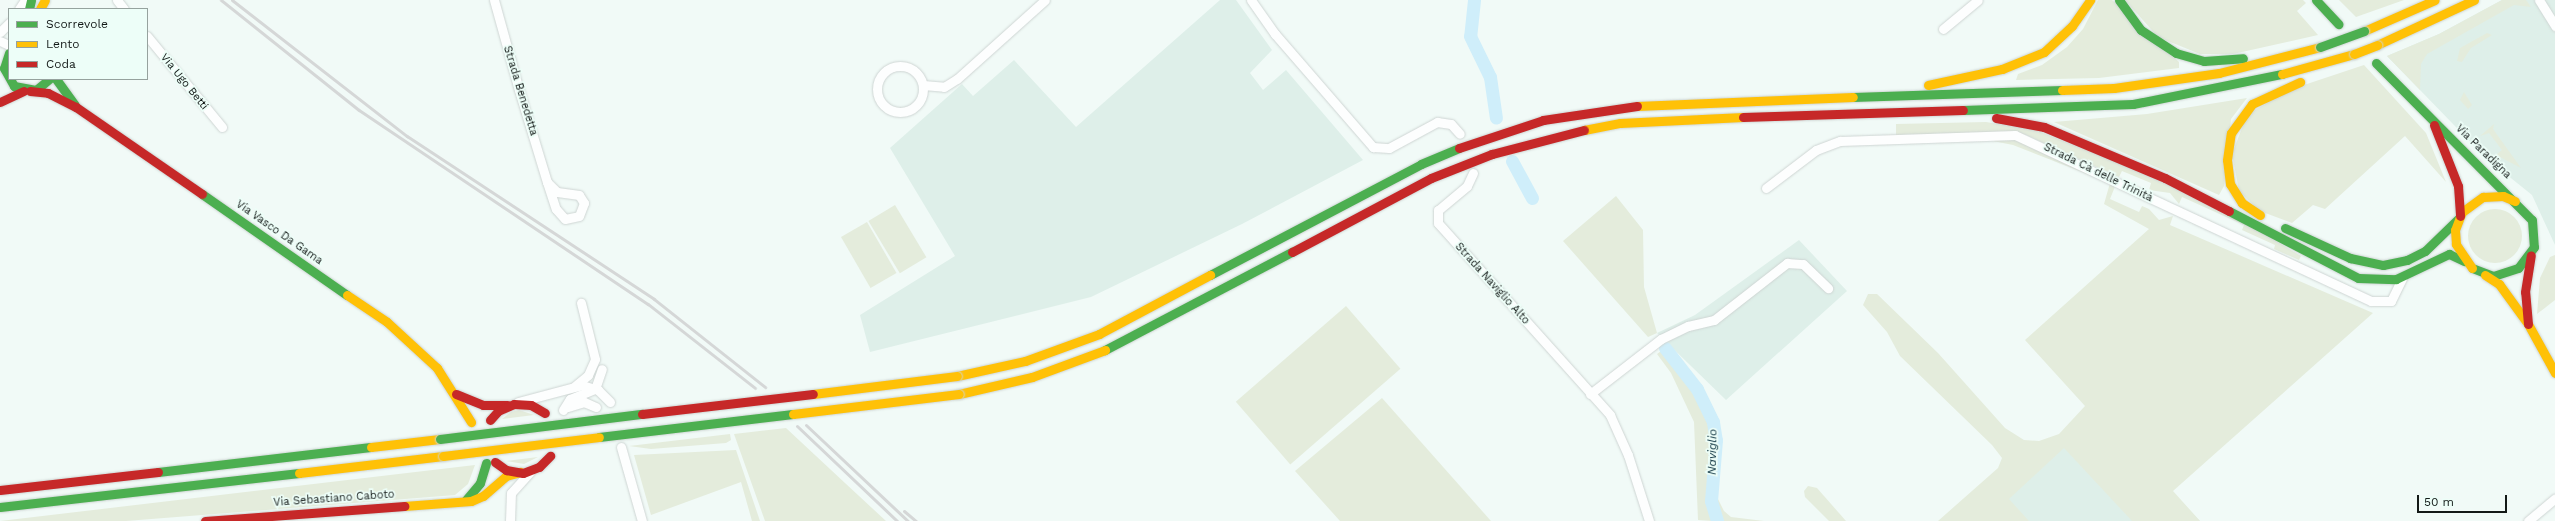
<!DOCTYPE html>
<html>
<head>
<meta charset="utf-8">
<style>
  body { margin:0 }
  #map { position:relative; width:2555px; height:521px; overflow:hidden; background:#f1faf7; font-family:"Work Sans",sans-serif }
  div>[style] { position:absolute }
  [style*='--x'] { left:calc(var(--x)*1px); top:calc(var(--y)*1px); width:calc(var(--w)*1px); rotate:calc(var(--a)*1deg) }
  .built>* { inset:0; background:#deefe9 }
  .green>* { inset:0; background:#e4ecdc; transform-origin:0 0 }
  .round { border-radius:50% }
  .canal>* { height:13px; margin:-6.5px; padding:0 6.5px; transform-origin:6.5px; border-radius:6.5px; background:#cfeefa }
  .roads { filter:drop-shadow(0 0 1px #ced5d3) drop-shadow(0 0 1px #ced5d3) }
  .street>* { height:9px; margin:-4.5px; padding:0 4.5px; transform-origin:4.5px; border-radius:4.5px; background:#fdfefe }
  .street>.ring { margin:-4.5px; padding:0; box-sizing:content-box; background:none; border:9px solid #fdfefe; border-radius:50% }
  .fast>* { height:9px; margin:-4.5px; padding:0 4.5px; transform-origin:4.5px; border-radius:4.5px; background:#4caf50 }
  .slow>* { height:9px; margin:-4.5px; padding:0 4.5px; transform-origin:4.5px; border-radius:4.5px; background:#ffc107 }
  .jam>* { height:9px; margin:-4.5px; padding:0 4.5px; transform-origin:4.5px; border-radius:4.5px; background:#c62828 }
  .rail>* { height:3px; margin:-1.5px; padding:0 1.5px; transform-origin:1.5px; border-radius:1.5px; background:#d5d7d7 }
  .bridges { filter:drop-shadow(0 0 1px #ced5d3) drop-shadow(0 0 1px #ced5d3) }
  .fast-bridge>* { height:9px; margin:-4.5px; padding:0 4.5px; transform-origin:4.5px; border-radius:4.5px; background:#4caf50 }
  .slow-bridge>* { height:9px; margin:-4.5px; padding:0 4.5px; transform-origin:4.5px; border-radius:4.5px; background:#ffc107 }
  .jam-bridge>* { height:9px; margin:-4.5px; padding:0 4.5px; transform-origin:4.5px; border-radius:4.5px; background:#c62828 }
  span { translate:-50% -50%; white-space:nowrap; text-align:center; line-height:1.15; -webkit-text-stroke:3.5px #edfef8; paint-order:stroke }
  .street-label { font-size:11px; color:#131917 }
  .water-label { font-size:12px; color:#0a303d; font-style:italic }
  .legend { position:absolute; left:8px; top:8px; width:140px; height:72px; box-sizing:border-box; background:#edfef8; border:1px solid #96a29e; margin:0; padding:5px 7px; list-style:none; font-size:12px; color:#131917 }
  .legend li { display:flex; align-items:center; gap:8px; height:20px }
  .legend b { width:20px; border:1px solid #96a29e }
  .scale { position:absolute; left:2417px; top:495px; width:90px; height:18px; box-sizing:border-box; border:2px solid #131917; border-top:0; padding-left:5px; font-size:12px; line-height:14px; white-space:nowrap; color:#131917; -webkit-text-stroke:3px #edfef8; paint-order:stroke }
</style>
</head>
<body>
<div id="map">
  <div class="built">
    <div style="clip-path:polygon(1220px 0,1236px 0,1272px 50px,1250px 73px,1263px 90px,1286px 70px,1363px 160px,1242px 224px,1091px 297px,870px 352px,860px 315px,955px 256px,890px 148px,962px 84px,973px 96px,1014px 60px,1076px 127px)"></div>
    <div style="clip-path:polygon(2502px 0,2555px 0,2555px 245px,2532px 195px,2486px 158px,2387px 56px,2439px 34px)"></div>
    <div style="clip-path:polygon(1799px 240px,1847px 291px,1726px 400px,1657px 333px,1695px 315px)"></div>
    <div style="clip-path:polygon(2094px 409px,2200px 521px,1972px 521px)"></div>
  </div>
  <div class="green">
    <div style="clip-path:polygon(2098px 0,2112px 0,2179px 62px,2179px 68px,2099px 78px,2016px 80px,2018px 74px,2042px 65px,2067px 47px,2083px 29px)"></div>
    <div style="clip-path:polygon(2125px 0,2303px 0,2306px 3px,2297px 11px,2318px 35px,2233px 54px,2200px 54px,2158px 37px)"></div>
    <div style="clip-path:polygon(2339px 0,2404px 0,2356px 17px)"></div>
    <div style="clip-path:polygon(2502px 0,2526px 0,2531px 7px,2514px 5px,2427px 54px,2421px 64px,2420px 90px,2387px 56px,2439px 34px)"></div>
    <div style="clip-path:polygon(2487px 33px,2492px 35px,2471px 48px,2462px 62px,2457px 61px,2460px 48px)"></div>
    <div style="clip-path:polygon(2364px 65px,2426px 133px,2446px 182px,2405px 136px,2325px 209px,2313px 205px,2292px 223px,2260px 211px,2239px 191px,2232px 154px,2247px 115px,2289px 90px)"></div>
    <div style="clip-path:polygon(2464px 92px,2472px 105px,2468px 109px,2460px 100px)"></div>
    <div style="clip-path:polygon(2247px 98px,2231px 119px,2224px 186px,2219px 195px,2054px 122px,2147px 114px)"></div>
    <div style="clip-path:polygon(1986px 122px,2035px 130px,2122px 164px,2218px 207px,2301px 256px,2299px 260px,2274px 249px,2275px 245px,2242px 230px,2244px 225px,2182px 197px,2179px 204px,2170px 193px,2149px 190px,2151px 183px,2122px 171px,2119px 177px,2026px 135px,2005px 132px,1896px 135px,1896px 124px)"></div>
    <div style="clip-path:polygon(2494px 124px,2493px 129px,2521px 168px,2496px 155px,2502px 150px,2489px 133px,2480px 136px)"></div>
    <div style="clip-path:polygon(2008px 137px,2116px 184px,2110px 199px,2139px 212px,2142px 206px,2149px 209px,2159px 220px,2173px 216px,2170px 225px,2373px 313px,2173px 491px,2200px 521px,2132px 521px,2064px 448px,2009px 499px,2029px 521px,1938px 521px,1998px 468px,2002px 458px,1992px 445px,1900px 356px,1887px 332px,1863px 305px,1868px 294px,1877px 294px,1938px 353px,2005px 428px,2024px 440px,2039px 441px,2059px 434px,2085px 406px,2025px 340px,2149px 229px,2104px 204px,2110px 183px,2013px 145px,1993px 141px,1871px 142px)"></div>
    <div style="clip-path:polygon(1616px 196px,1643px 230px,1644px 287px,1657px 333px,1648px 337px,1563px 241px)"></div>
    <div style="left:895px;top:205px;width:61px;height:31px;rotate:59deg"></div>
    <div class="round" style="left:2468px;top:209px;width:54px;height:54px"></div>
    <div style="left:867px;top:222px;width:59px;height:30px;rotate:60deg"></div>
    <div style="clip-path:polygon(2555px 255px,2555px 300px,2537px 314px,2540px 278px,2550px 257px)"></div>
    <div style="left:1346px;top:306px;width:83px;height:146px;rotate:49deg"></div>
    <div style="clip-path:polygon(1661px 351px,1694px 390px,1710px 421px,1712px 450px,1707px 498px,1713px 521px,1698px 520px,1694px 422px,1671px 373px,1657px 354px)"></div>
    <div style="clip-path:polygon(1382px 398px,1491px 521px,1340px 521px,1295px 471px)"></div>
    <div style="clip-path:polygon(519px 410px,534px 415px,502px 419px,511px 412px)"></div>
    <div style="clip-path:polygon(786px 428px,845px 483px,886px 521px,765px 521px,734px 434px)"></div>
    <div style="clip-path:polygon(730px 434px,731px 440px,726px 443px,651px 449px,629px 446px)"></div>
    <div style="clip-path:polygon(736px 450px,760px 521px,752px 521px,741px 482px,651px 515px,634px 455px)"></div>
    <div style="clip-path:polygon(538px 457px,524px 464px,506px 461px)"></div>
    <div style="clip-path:polygon(475px 465px,468px 484px,455px 495px,126px 521px,0 521px)"></div>
    <div style="clip-path:polygon(1716px 470px,1718px 499px,1724px 511px,1731px 517px,1764px 521px,1722px 521px,1714px 500px)"></div>
    <div style="clip-path:polygon(1808px 486px,1817px 488px,1846px 521px,1829px 521px,1805px 497px,1804px 491px)"></div>
  </div>
  <div class="canal">
    <div style="--x:1474;--y:0;--w:36;--a:96"></div>
    <div style="--x:1470;--y:36;--w:46;--a:64"></div>
    <div style="--x:1490;--y:77;--w:41;--a:81.7"></div>
    <div style="--x:1512;--y:161;--w:42;--a:61.6"></div>
    <div style="--x:1665;--y:348;--w:52;--a:52"></div>
    <div style="--x:1697;--y:389;--w:37;--a:64"></div>
    <div style="--x:1713;--y:422;--w:18;--a:81"></div>
    <div style="--x:1716;--y:440;--w:61;--a:94.7"></div>
    <div style="--x:1711;--y:501;--w:21;--a:73"></div>
  </div>
  <div class="roads">
    <div class="street">
      <div style="--x:117;--y:0;--w:11;--a:52"></div>
      <div style="--x:494;--y:0;--w:93;--a:74.5"></div>
      <div style="--x:519;--y:90;--w:96;--a:73.1"></div>
      <div style="--x:547;--y:182;--w:28;--a:72"></div>
      <div style="--x:556;--y:209;--w:13;--a:48"></div>
      <div style="--x:565;--y:219;--w:14;--a:-12"></div>
      <div style="--x:579;--y:216;--w:14;--a:-69"></div>
      <div style="--x:584;--y:203;--w:9;--a:-122"></div>
      <div style="--x:579;--y:195;--w:22;--a:-172"></div>
      <div style="--x:557;--y:192;--w:14;--a:-135"></div>
      <div style="--x:1251;--y:0;--w:42;--a:54.8"></div>
      <div style="--x:1275;--y:34;--w:150;--a:49.1"></div>
      <div style="--x:1373;--y:147;--w:16;--a:4"></div>
      <div style="--x:1389;--y:148;--w:55;--a:-28.4"></div>
      <div style="--x:1437;--y:122;--w:14;--a:8"></div>
      <div style="--x:1451;--y:124;--w:13;--a:48"></div>
      <div style="--x:2539;--y:0;--w:31;--a:58"></div>
      <div style="--x:19;--y:9;--w:11;--a:-56"></div>
      <div style="--x:1943;--y:29;--w:45;--a:-39.6"></div>
      <div style="--x:0;--y:32;--w:13;--a:-45"></div>
      <div style="--x:147;--y:36;--w:118;--a:50.5"></div>
      <div style="--x:0;--y:41;--w:10;--a:24"></div>
      <div class="ring" style="left:877px;top:66px;width:37px;height:37px"></div>
      <div style="--x:923;--y:85;--w:21;--a:5"></div>
      <div style="--x:944;--y:87;--w:15;--a:-32"></div>
      <div style="--x:957;--y:79;--w:118;--a:-41.9"></div>
      <div style="--x:1473;--y:173;--w:14;--a:115"></div>
      <div style="--x:1467;--y:186;--w:38;--a:140"></div>
      <div style="--x:1438;--y:210;--w:13;--a:90"></div>
      <div style="--x:1438;--y:223;--w:258;--a:48.1"></div>
      <div style="--x:1610;--y:415;--w:44;--a:65.8"></div>
      <div style="--x:1628;--y:455;--w:69;--a:72.3"></div>
      <div style="--x:1766;--y:188;--w:63;--a:-37.2"></div>
      <div style="--x:1816;--y:150;--w:26;--a:-21"></div>
      <div style="--x:1840;--y:141;--w:175;--a:-2"></div>
      <div style="--x:2015;--y:135;--w:393;--a:25"></div>
      <div style="--x:2371;--y:301;--w:20;--a:0"></div>
      <div style="--x:2391;--y:301;--w:25;--a:-64"></div>
      <div style="--x:575;--y:386;--w:17;--a:-40"></div>
      <div style="--x:588;--y:375;--w:17;--a:-66"></div>
      <div style="--x:595;--y:359;--w:58;--a:-104"></div>
      <div style="--x:1590;--y:394;--w:90;--a:-37.8"></div>
      <div style="--x:1661;--y:339;--w:30;--a:-26"></div>
      <div style="--x:1688;--y:326;--w:27;--a:-13"></div>
      <div style="--x:1714;--y:320;--w:93;--a:-38"></div>
      <div style="--x:1787;--y:263;--w:16;--a:4"></div>
      <div style="--x:1803;--y:264;--w:35;--a:44"></div>
      <div style="--x:518;--y:402;--w:66;--a:-14.9"></div>
      <div style="--x:582;--y:385;--w:17;--a:17"></div>
      <div style="--x:598;--y:390;--w:17;--a:45"></div>
      <div style="--x:568;--y:407;--w:17;--a:-17"></div>
      <div style="--x:584;--y:402;--w:13;--a:23"></div>
      <div style="--x:563;--y:410;--w:13;--a:-58"></div>
      <div style="--x:570;--y:399;--w:27;--a:-22"></div>
      <div style="--x:595;--y:389;--w:21;--a:-71"></div>
      <div style="--x:621;--y:447;--w:77;--a:74.2"></div>
      <div style="--x:510;--y:521;--w:28;--a:-88"></div>
      <div style="--x:511;--y:493;--w:28;--a:-48"></div>
      <div style="--x:2528;--y:521;--w:35;--a:-40"></div>
    </div>
    <div class="fast">
      <div style="--x:2119;--y:0;--w:37;--a:54"></div>
      <div style="--x:2141;--y:30;--w:42;--a:33.3"></div>
      <div style="--x:2176;--y:53;--w:29;--a:16"></div>
      <div style="--x:2204;--y:61;--w:39;--a:-4"></div>
      <div style="--x:2316;--y:0;--w:33;--a:47"></div>
      <div style="--x:29;--y:9;--w:9;--a:-77"></div>
      <div style="--x:9;--y:53;--w:16;--a:108"></div>
      <div style="--x:4;--y:68;--w:21;--a:61"></div>
      <div style="--x:14;--y:86;--w:22;--a:10"></div>
      <div style="--x:36;--y:90;--w:17;--a:-40"></div>
      <div style="--x:2376;--y:63;--w:221;--a:45.2"></div>
      <div style="--x:2532;--y:220;--w:27;--a:86"></div>
      <div style="--x:2534;--y:247;--w:26;--a:127"></div>
      <div style="--x:2518;--y:268;--w:26;--a:162"></div>
      <div style="--x:2493;--y:276;--w:22;--a:-159"></div>
      <div style="--x:56;--y:79;--w:32;--a:54"></div>
      <div style="--x:1853;--y:97;--w:209;--a:-1.9"></div>
      <div style="--x:1963;--y:110;--w:170;--a:-2"></div>
      <div style="--x:2133;--y:104;--w:152;--a:-11.4"></div>
      <div style="--x:202;--y:194;--w:177;--a:34.9"></div>
      <div style="--x:2229;--y:211;--w:145;--a:27.4"></div>
      <div style="--x:2358;--y:278;--w:38;--a:2"></div>
      <div style="--x:2396;--y:279;--w:59;--a:-25.3"></div>
      <div style="--x:2449;--y:254;--w:17;--a:25"></div>
      <div style="--x:2285;--y:228;--w:72;--a:24.8"></div>
      <div style="--x:2350;--y:258;--w:34;--a:12"></div>
      <div style="--x:2383;--y:265;--w:25;--a:-12"></div>
      <div style="--x:2407;--y:260;--w:20;--a:-27"></div>
      <div style="--x:2425;--y:251;--w:47;--a:-44.1"></div>
      <div style="--x:1210;--y:275;--w:238;--a:-27.7"></div>
      <div style="--x:1421;--y:164;--w:41;--a:-22.8"></div>
      <div style="--x:1105;--y:350;--w:211;--a:-27.7"></div>
      <div style="--x:158;--y:472;--w:214;--a:-6.7"></div>
      <div style="--x:465;--y:501;--w:23;--a:-50"></div>
      <div style="--x:480;--y:483;--w:21;--a:-73"></div>
      <div style="--x:0;--y:507;--w:301;--a:-6.5"></div>
    </div>
    <div class="slow">
      <div style="--x:40;--y:9;--w:10;--a:-61"></div>
      <div style="--x:2364;--y:31;--w:77;--a:-23.6"></div>
      <div style="--x:2377;--y:45;--w:107;--a:-24.9"></div>
      <div style="--x:2282;--y:74;--w:75;--a:-15.5"></div>
      <div style="--x:1928;--y:85;--w:76;--a:-12.2"></div>
      <div style="--x:2002;--y:69;--w:45;--a:-22"></div>
      <div style="--x:2044;--y:52;--w:38;--a:-43"></div>
      <div style="--x:2072;--y:26;--w:32;--a:-55"></div>
      <div style="--x:2062;--y:90;--w:52;--a:-2.2"></div>
      <div style="--x:2114;--y:88;--w:106;--a:-8.1"></div>
      <div style="--x:2219;--y:73;--w:104;--a:-14.4"></div>
      <div style="--x:1637;--y:106;--w:216;--a:-2.4"></div>
      <div style="--x:1584;--y:130;--w:37;--a:-11"></div>
      <div style="--x:1620;--y:123;--w:123;--a:-2.8"></div>
      <div style="--x:2260;--y:215;--w:22;--a:-146"></div>
      <div style="--x:2242;--y:203;--w:22;--a:-122"></div>
      <div style="--x:2230;--y:184;--w:24;--a:-97"></div>
      <div style="--x:2227;--y:160;--w:27;--a:-82"></div>
      <div style="--x:2231;--y:133;--w:36;--a:-54"></div>
      <div style="--x:2252;--y:104;--w:53;--a:-24.6"></div>
      <div style="--x:2472;--y:268;--w:29;--a:-124"></div>
      <div style="--x:2456;--y:244;--w:14;--a:-94"></div>
      <div style="--x:2455;--y:230;--w:19;--a:-69"></div>
      <div style="--x:2462;--y:212;--w:26;--a:-36"></div>
      <div style="--x:2483;--y:197;--w:20;--a:-3"></div>
      <div style="--x:2503;--y:196;--w:13;--a:23"></div>
      <div style="--x:2485;--y:275;--w:17;--a:33"></div>
      <div style="--x:2499;--y:284;--w:49;--a:54.1"></div>
      <div style="--x:2528;--y:324;--w:56;--a:61.1"></div>
      <div style="--x:347;--y:295;--w:48;--a:34"></div>
      <div style="--x:387;--y:322;--w:68;--a:42.6"></div>
      <div style="--x:437;--y:368;--w:64;--a:57.8"></div>
      <div style="--x:957;--y:376;--w:70;--a:-12.4"></div>
      <div style="--x:1025;--y:361;--w:79;--a:-20"></div>
      <div style="--x:1099;--y:334;--w:126;--a:-28"></div>
      <div style="--x:959;--y:394;--w:75;--a:-13.1"></div>
      <div style="--x:1032;--y:377;--w:78;--a:-20.3"></div>
      <div style="--x:371;--y:447;--w:69;--a:-6.6"></div>
      <div style="--x:299;--y:473;--w:145;--a:-6.7"></div>
      <div style="--x:404;--y:506;--w:67;--a:-4.3"></div>
      <div style="--x:471;--y:501;--w:13;--a:-23"></div>
      <div style="--x:483;--y:496;--w:30;--a:-41"></div>
      <div style="--x:506;--y:476;--w:15;--a:-16"></div>
    </div>
    <div class="jam">
      <div style="--x:30;--y:91;--w:18;--a:6"></div>
      <div style="--x:48;--y:93;--w:31;--a:27"></div>
      <div style="--x:76;--y:107;--w:153;--a:34.6"></div>
      <div style="--x:0;--y:102;--w:26;--a:-25"></div>
      <div style="--x:1743;--y:117;--w:220;--a:-1.8"></div>
      <div style="--x:1996;--y:118;--w:49;--a:10.6"></div>
      <div style="--x:2044;--y:127;--w:131;--a:22.9"></div>
      <div style="--x:2165;--y:178;--w:72;--a:27.3"></div>
      <div style="--x:2434;--y:125;--w:66;--a:68.5"></div>
      <div style="--x:2458;--y:186;--w:30;--a:86"></div>
      <div style="--x:1459;--y:148;--w:89;--a:-18.4"></div>
      <div style="--x:1543;--y:120;--w:95;--a:-8.5"></div>
      <div style="--x:1292;--y:252;--w:157;--a:-28"></div>
      <div style="--x:1431;--y:178;--w:66;--a:-21.5"></div>
      <div style="--x:1492;--y:154;--w:95;--a:-14.6"></div>
      <div style="--x:2528;--y:324;--w:32;--a:-95"></div>
      <div style="--x:2525;--y:292;--w:37;--a:-81"></div>
      <div style="--x:456;--y:394;--w:29;--a:22"></div>
      <div style="--x:483;--y:405;--w:24;--a:0"></div>
      <div style="--x:490;--y:420;--w:12;--a:-48"></div>
      <div style="--x:498;--y:411;--w:17;--a:-24"></div>
      <div style="--x:514;--y:404;--w:17;--a:3"></div>
      <div style="--x:531;--y:405;--w:16;--a:30"></div>
      <div style="--x:495;--y:462;--w:14;--a:36"></div>
      <div style="--x:506;--y:470;--w:17;--a:10"></div>
      <div style="--x:523;--y:473;--w:17;--a:-21"></div>
      <div style="--x:539;--y:467;--w:16;--a:-45"></div>
      <div style="--x:0;--y:490;--w:159;--a:-6.5"></div>
      <div style="--x:205;--y:521;--w:200;--a:-4.3"></div>
    </div>
  </div>
  <div class="rail">
    <div style="--x:221;--y:0;--w:176;--a:38.6"></div>
    <div style="--x:359;--y:110;--w:348;--a:33.9"></div>
    <div style="--x:648;--y:304;--w:136;--a:38.1"></div>
    <div style="--x:232;--y:0;--w:222;--a:37.9"></div>
    <div style="--x:407;--y:136;--w:296;--a:33.4"></div>
    <div style="--x:654;--y:299;--w:142;--a:38.4"></div>
    <div style="--x:806;--y:425;--w:140;--a:43.3"></div>
    <div style="--x:797;--y:426;--w:138;--a:43.5"></div>
    <div style="--x:904;--y:511;--w:16;--a:40"></div>
  </div>
  <div class="bridges">
    <div class="fast-bridge">
      <div style="--x:2320;--y:47;--w:47;--a:-20"></div>
      <div style="--x:599;--y:437;--w:195;--a:-6.8"></div>
      <div style="--x:440;--y:439;--w:204;--a:-7.1"></div>
    </div>
    <div class="slow-bridge">
      <div style="--x:2354;--y:54;--w:25;--a:-21"></div>
      <div style="--x:813;--y:394;--w:145;--a:-7.1"></div>
      <div style="--x:793;--y:414;--w:167;--a:-6.9"></div>
      <div style="--x:443;--y:456;--w:157;--a:-6.9"></div>
    </div>
    <div class="jam-bridge">
      <div style="--x:642;--y:414;--w:172;--a:-6.7"></div>
    </div>
  </div>
  <div class="street-label">
    <span style="left:184px;top:82px;rotate:51deg">Via Ugo Betti</span>
    <span style="left:520px;top:91px;rotate:73deg">Strada Benedetta</span>
    <span style="left:2483px;top:152px;rotate:44deg">Via Paradigna</span>
    <span style="left:2098px;top:173px;rotate:26deg">Strada Cà delle Trinità</span>
    <span style="left:279px;top:233px;rotate:35deg">Via Vasco Da Gama</span>
    <span style="left:1492px;top:284px;rotate:48deg">Strada Naviglio Alto</span>
    <span style="left:334px;top:499px;rotate:-4deg">Via Sebastiano Caboto</span>
  </div>
  <div class="water-label">
    <span style="left:1713px;top:452px;rotate:-89deg">Naviglio</span>
  </div>
  <ul class="legend">
  <li><b style="height:5px;background:#4caf50"></b>Scorrevole</li>
  <li><b style="height:5px;background:#ffc107"></b>Lento</li>
  <li><b style="height:5px;background:#c62828"></b>Coda</li>
  </ul>
  <div class="scale">50 m</div>
</div>
</body>
</html>
